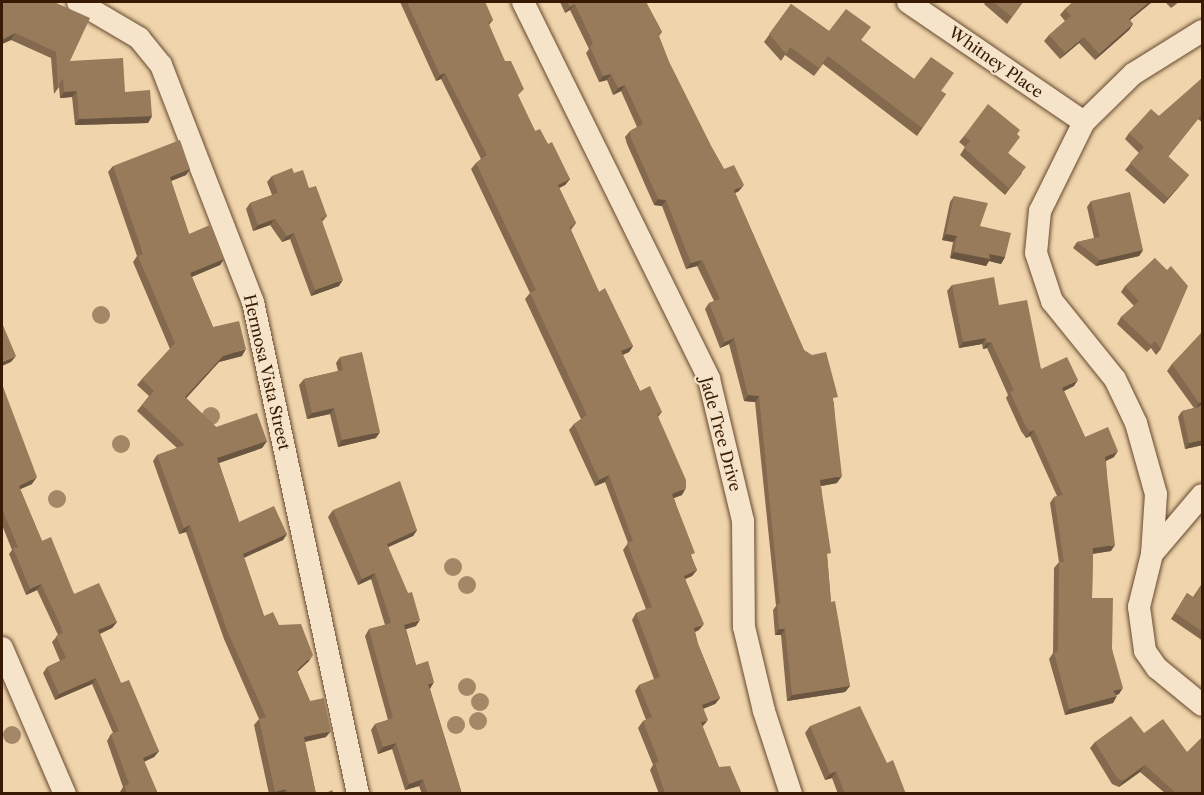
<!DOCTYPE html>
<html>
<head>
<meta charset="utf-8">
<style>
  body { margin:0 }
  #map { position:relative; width:1204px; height:795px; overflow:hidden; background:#f0d5ac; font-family:"Libre Caslon Text",serif }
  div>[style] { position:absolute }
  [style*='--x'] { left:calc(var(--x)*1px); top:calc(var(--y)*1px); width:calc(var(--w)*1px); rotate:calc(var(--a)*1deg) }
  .roads { filter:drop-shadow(0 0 2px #66492e) drop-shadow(0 0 2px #66492e) }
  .street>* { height:22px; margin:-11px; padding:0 11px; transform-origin:11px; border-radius:11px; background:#f5e4c9 }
  .trees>* { width:18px; height:18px; margin:-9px; border-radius:50%; background:#a48767 }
  .wall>* { inset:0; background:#836a4e }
  .shaded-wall>* { inset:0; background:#6a5640 }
  .building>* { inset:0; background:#987b5b }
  span { translate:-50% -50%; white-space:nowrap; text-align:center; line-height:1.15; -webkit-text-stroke:4.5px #f5e4c9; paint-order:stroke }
  .street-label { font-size:16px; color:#381a04 }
  .frame { position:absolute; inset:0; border:3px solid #381a04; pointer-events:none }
</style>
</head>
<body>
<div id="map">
  <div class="roads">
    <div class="street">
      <div style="--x:78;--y:2;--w:71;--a:30.5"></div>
      <div style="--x:139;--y:38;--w:35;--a:51"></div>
      <div style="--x:161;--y:65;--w:254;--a:68.8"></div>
      <div style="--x:253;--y:302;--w:503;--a:77.95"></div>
      <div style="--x:523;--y:2;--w:420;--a:63.7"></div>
      <div style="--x:709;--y:379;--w:146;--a:76.5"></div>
      <div style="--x:743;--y:521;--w:106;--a:89.5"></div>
      <div style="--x:744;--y:627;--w:86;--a:76.6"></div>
      <div style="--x:764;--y:711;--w:87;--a:72"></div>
      <div style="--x:908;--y:2;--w:213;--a:34.3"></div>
      <div style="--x:1202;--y:31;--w:81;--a:148.1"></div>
      <div style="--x:1133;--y:74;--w:69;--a:135.6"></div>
      <div style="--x:1084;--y:122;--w:99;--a:116.3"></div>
      <div style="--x:1040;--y:211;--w:42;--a:95.4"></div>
      <div style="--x:1036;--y:253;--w:51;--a:71.6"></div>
      <div style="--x:1052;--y:301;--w:100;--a:51.1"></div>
      <div style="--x:1115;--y:379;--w:49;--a:64.5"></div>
      <div style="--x:1136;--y:423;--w:74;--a:74.3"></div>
      <div style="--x:1156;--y:494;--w:60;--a:93.8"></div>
      <div style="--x:1152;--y:554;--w:55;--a:103.8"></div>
      <div style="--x:1139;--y:607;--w:44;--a:82.2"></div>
      <div style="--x:1145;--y:651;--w:21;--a:55"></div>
      <div style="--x:1157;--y:668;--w:58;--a:39.4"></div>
      <div style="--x:1152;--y:554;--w:77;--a:-49.7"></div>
      <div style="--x:2;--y:648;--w:159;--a:66.7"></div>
    </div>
  </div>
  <div class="trees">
    <div style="left:101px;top:315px"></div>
    <div style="left:211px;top:416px"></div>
    <div style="left:121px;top:444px"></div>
    <div style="left:57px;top:499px"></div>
    <div style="left:453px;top:567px"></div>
    <div style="left:467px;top:585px"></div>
    <div style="left:467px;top:687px"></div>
    <div style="left:480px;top:702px"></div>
    <div style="left:478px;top:721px"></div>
    <div style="left:456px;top:725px"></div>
    <div style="left:12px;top:735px"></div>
  </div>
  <div class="wall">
    <div style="clip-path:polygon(2px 2px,70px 61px,125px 92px,152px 116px,148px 123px,75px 125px,72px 97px,60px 98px,59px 87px,54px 94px,51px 58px,11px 40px,2px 44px)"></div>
    <div style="clip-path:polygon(400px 2px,485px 2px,493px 20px,489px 25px,518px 96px,535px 131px,548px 144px,570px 179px,565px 185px,559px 188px,576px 223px,571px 230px,599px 292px,633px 346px,629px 352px,623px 355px,640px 391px,662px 412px,658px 417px,682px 495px,674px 498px,692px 558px,697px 570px,692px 576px,685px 579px,699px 630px,695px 632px,698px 644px,720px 698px,715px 704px,703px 709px,703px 726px,702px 726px,719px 767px,742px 794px,659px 794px,650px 770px,653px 765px,638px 728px,643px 721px,646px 720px,635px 691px,639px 685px,654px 679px,632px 620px,636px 613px,646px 609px,623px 550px,628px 543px,605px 482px,595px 486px,569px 430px,574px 424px,581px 419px,525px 299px,530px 293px,471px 169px,476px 163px,481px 159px,441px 79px,436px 81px)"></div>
    <div style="clip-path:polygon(560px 2px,646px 2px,662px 32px,659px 36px,669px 62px,711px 146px,724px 169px,739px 191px,735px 193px,804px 350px,834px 403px,837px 483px,821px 486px,831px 602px,850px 686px,845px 692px,787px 701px,781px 635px,775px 635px,773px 610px,776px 606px,755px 402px,744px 401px,729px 344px,720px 348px,705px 309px,709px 303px,714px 301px,697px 266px,686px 269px,662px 206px,654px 205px,627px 144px,625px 137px,630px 131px,637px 127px,621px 91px,613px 95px,607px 80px,599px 82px,586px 53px,589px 49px,570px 10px,565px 13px)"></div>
    <div style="clip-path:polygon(986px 2px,1023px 2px,1007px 24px,984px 4px)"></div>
    <div style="clip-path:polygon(1073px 2px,1152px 2px,1130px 20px,1133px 24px,1129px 30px,1095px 60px,1079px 43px,1060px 59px,1044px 41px,1049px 35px,1065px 21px,1060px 15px,1065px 9px)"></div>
    <div style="clip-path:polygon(1165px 2px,1179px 2px,1171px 8px)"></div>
    <div style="clip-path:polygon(791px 4px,829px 31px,861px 40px,914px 79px,941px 91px,946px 94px,917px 136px,823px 64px,814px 76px,785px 55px,781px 61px,764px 42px)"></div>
    <div style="clip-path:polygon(1203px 79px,1203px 123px,1198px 119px,1168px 157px,1189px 175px,1164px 204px,1125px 170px,1139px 153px,1125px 139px,1129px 133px,1159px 116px)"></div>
    <div style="clip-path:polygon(1017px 134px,1008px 153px,1022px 173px,1005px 195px,960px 155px,965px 147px,959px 142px,964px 136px)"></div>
    <div style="clip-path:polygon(113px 166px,190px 169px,186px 175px,171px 181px,189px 234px,224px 259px,220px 265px,192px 277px,213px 327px,242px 356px,219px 362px,186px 398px,216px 427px,267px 441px,262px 448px,219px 463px,239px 522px,287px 534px,283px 540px,244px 558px,264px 616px,279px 625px,309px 661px,297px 672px,326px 737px,305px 742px,316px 794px,269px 794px,254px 725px,259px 719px,224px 639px,186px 532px,179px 534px,153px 461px,157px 455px,177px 448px,137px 411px,149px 396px,137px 385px,142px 379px,170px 349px,133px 262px,137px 256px,108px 172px)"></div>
    <div style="clip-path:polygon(294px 173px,309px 188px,327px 216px,322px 222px,339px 286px,311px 296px,290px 239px,282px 242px,270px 225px,253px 231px,246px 209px,250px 203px,272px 195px,267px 182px,272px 176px)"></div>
    <div style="clip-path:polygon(954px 196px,1005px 257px,1001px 264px,989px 261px,986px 266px,950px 258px,953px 242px,942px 240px,950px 202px)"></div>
    <div style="clip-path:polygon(1091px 201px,1143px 250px,1139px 256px,1096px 266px,1073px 248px,1077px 242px,1094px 238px,1087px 207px)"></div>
    <div style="clip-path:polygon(1155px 258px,1161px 349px,1156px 355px,1151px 348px,1147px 352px,1117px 324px,1121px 317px,1134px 306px,1121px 292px,1125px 286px)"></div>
    <div style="clip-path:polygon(952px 285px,999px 305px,1041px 369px,1074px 386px,1064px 391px,1085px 437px,1114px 457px,1106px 461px,1111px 551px,1093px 554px,1092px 598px,1112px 649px,1119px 694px,1116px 695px,1113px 703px,1065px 715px,1049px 659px,1053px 653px,1054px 568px,1059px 562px,1050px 503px,1054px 497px,1057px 496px,1030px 436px,1026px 438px,1021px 431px,1006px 398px,1008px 395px,987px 348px,983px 349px,982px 344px,959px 348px,947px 291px)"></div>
    <div style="clip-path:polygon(1203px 336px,1203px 404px,1198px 407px,1203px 406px,1203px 445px,1185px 449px,1178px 417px,1182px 411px,1194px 408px,1167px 371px,1172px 364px)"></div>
    <div style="clip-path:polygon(340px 357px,376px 438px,338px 447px,330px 414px,307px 419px,299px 385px,304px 379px,338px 371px,336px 363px)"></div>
    <div style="clip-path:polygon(2px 384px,32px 484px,20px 489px,42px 541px,74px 594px,117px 622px,112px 628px,100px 634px,121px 683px,159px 751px,154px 757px,144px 762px,158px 794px,121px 794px,120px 792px,123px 787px,107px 741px,111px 734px,113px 733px,92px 684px,55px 700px,43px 673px,47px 667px,60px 661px,52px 642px,58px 635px,37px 590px,26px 595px,9px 554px,12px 550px,2px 525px)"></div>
    <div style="clip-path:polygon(333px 510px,417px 530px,413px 536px,388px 547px,416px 626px,406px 629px,416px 665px,430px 689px,462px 794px,422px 794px,419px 786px,405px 790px,392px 749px,378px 754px,371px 730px,375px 724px,388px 720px,365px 636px,369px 629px,385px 625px,371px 579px,358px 585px,328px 517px)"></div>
    <div style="clip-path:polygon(1203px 582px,1203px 641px,1171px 619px,1187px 593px,1193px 597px)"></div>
    <div style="clip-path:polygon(810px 726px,887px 763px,906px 794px,838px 794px,832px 778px,825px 780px,805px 733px)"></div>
    <div style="clip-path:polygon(1144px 733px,1187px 752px,1203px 794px,1166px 794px,1140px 772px,1119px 787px,1112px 784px,1090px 748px,1095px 742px)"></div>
  </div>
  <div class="shaded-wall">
    <div style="clip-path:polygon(1149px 2px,1152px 2px,1124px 25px,1129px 19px)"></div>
    <div style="clip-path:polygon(575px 4px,570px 10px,565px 13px,570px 7px)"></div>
    <div style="clip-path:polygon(1133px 24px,1129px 30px,1095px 60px,1099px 54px)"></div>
    <div style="clip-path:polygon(15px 33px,11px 40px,2px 44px,2px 40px)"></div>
    <div style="clip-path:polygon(1084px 37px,1079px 43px,1060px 59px,1065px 53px)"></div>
    <div style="clip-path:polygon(445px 73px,441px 79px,436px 81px,440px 75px)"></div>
    <div style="clip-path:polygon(611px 74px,607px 80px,599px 82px,603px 76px)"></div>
    <div style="clip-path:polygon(625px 85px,621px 91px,613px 95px,618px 88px)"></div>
    <div style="clip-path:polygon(77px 91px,72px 97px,60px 98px,64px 92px)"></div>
    <div style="clip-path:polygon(152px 116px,148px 123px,75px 125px,79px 119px)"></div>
    <div style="clip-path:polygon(190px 169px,186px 175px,166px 183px,170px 177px)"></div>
    <div style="clip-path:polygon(1189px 175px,1184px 181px,1164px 204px,1168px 198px)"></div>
    <div style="clip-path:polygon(570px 179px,565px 185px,553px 191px,558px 185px)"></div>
    <div style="clip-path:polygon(744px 185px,739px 191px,730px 196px,734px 190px)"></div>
    <div style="clip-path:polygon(658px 199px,666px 200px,662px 206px,654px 205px)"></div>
    <div style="clip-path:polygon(275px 219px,270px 225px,253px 231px,258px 225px)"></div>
    <div style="clip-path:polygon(294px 233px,290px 239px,282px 242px,287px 236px)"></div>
    <div style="clip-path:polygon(946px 234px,957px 236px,953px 242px,942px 240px)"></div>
    <div style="clip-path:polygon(1143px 250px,1139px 256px,1096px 266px,1100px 260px)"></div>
    <div style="clip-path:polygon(954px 252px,989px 254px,1005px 257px,1001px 264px,989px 261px,986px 266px,950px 258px)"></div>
    <div style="clip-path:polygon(224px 259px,220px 265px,186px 279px,190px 273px)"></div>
    <div style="clip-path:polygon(702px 260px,697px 266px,686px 269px,691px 263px)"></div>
    <div style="clip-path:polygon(343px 280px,339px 286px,311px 296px,315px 290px)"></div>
    <div style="clip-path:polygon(734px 338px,729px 344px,720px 348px,725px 342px)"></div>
    <div style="clip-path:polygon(986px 338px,982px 344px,959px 348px,963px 342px)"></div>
    <div style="clip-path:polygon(991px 342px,987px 348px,983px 349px,987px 343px)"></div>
    <div style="clip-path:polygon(633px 346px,629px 352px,617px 357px,621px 351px)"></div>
    <div style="clip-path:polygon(246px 349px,242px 356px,219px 362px,181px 404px,185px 397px,223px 356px)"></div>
    <div style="clip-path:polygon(16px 356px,11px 362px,2px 366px,2px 362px)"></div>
    <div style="clip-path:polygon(1078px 380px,1074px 386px,1058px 394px,1062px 388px)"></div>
    <div style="clip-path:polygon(748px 395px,759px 396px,755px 402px,744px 401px)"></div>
    <div style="clip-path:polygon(1203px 401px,1203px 404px,1195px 410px,1199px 403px)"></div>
    <div style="clip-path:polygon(334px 408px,330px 414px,307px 419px,312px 413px)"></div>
    <div style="clip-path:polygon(1034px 430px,1030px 436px,1026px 438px,1030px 432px)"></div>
    <div style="clip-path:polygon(380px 432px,376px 438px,338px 447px,342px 440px)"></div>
    <div style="clip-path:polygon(1203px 440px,1203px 445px,1185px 449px,1189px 443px)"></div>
    <div style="clip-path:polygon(267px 441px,262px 448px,213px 465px,217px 458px)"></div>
    <div style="clip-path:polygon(1118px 451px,1114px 457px,1101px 463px,1105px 457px)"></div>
    <div style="clip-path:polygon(609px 475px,605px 482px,595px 486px,599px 480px)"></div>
    <div style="clip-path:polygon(842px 476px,837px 483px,816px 487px,820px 480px)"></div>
    <div style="clip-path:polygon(37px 477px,32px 484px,14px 492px,19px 486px)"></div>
    <div style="clip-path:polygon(686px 488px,682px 495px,668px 500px,672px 494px)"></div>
    <div style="clip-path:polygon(190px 525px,186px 532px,179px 534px,184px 528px)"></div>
    <div style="clip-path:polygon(417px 530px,413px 536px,382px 550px,387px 544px)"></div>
    <div style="clip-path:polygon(287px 534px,283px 540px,238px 560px,243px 554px)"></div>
    <div style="clip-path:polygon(1115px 545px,1111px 551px,1089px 554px,1093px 548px)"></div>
    <div style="clip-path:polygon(697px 570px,692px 576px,679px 582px,684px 576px)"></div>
    <div style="clip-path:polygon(375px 573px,371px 579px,358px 585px,362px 579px)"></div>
    <div style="clip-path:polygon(41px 584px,37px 590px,26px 595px,30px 589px)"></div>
    <div style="clip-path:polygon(420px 620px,416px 626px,400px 631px,404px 625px)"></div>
    <div style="clip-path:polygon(117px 622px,112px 628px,94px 636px,98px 630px)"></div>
    <div style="clip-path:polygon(704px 624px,699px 630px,689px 634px,694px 628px)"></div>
    <div style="clip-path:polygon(779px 629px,785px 629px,781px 635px,775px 635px)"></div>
    <div style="clip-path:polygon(313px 655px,309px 661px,292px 677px,297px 670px)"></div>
    <div style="clip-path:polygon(96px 678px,92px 684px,55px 700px,59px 694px)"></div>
    <div style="clip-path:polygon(434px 682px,430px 689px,423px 691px,428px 684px)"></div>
    <div style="clip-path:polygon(850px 686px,845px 692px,787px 701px,792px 695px)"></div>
    <div style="clip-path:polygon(1123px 688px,1119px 694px,1109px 697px,1113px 691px)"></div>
    <div style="clip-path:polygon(1117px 696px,1113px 703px,1065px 715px,1069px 709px)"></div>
    <div style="clip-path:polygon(720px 698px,715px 704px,697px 711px,702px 705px)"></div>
    <div style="clip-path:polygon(708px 720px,703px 726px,696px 729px,701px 722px)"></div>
    <div style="clip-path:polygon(331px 731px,326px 737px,299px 743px,304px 737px)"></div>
    <div style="clip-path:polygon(396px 743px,392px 749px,378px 754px,383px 747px)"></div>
    <div style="clip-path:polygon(159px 751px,154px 757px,138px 764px,143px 758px)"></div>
    <div style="clip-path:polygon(1145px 765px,1140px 772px,1119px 787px,1123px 781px)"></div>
    <div style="clip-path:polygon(836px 771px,832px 778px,825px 780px,830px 774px)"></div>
    <div style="clip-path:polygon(423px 779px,419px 786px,405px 790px,409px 784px)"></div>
    <div style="clip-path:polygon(286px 789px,283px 794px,274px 794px,275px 792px)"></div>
  </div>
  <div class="building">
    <div style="clip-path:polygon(2px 2px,54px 2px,90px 18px,70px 61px,123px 58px,125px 92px,150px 90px,152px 116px,79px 119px,77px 91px,64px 92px,63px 78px,58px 87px,56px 52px,15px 33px,2px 40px)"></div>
    <div style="clip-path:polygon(407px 2px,485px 2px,493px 20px,488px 22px,505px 61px,511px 61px,524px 89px,518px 95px,535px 131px,540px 129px,548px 144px,552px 142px,570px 179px,558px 185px,576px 223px,569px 227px,599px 292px,605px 288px,633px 346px,621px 351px,640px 391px,650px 386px,662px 412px,657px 414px,686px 480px,686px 488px,672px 494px,695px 553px,690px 555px,697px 570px,684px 576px,704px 624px,694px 628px,698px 644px,720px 698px,702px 705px,708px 720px,701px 722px,719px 767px,730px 766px,742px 794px,665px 794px,655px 763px,659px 762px,643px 721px,652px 717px,639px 685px,660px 677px,636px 613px,652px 607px,627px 543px,633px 541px,609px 475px,599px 480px,574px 424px,587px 415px,530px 293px,536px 290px,476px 163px,487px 155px,445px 73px,440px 75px)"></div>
    <div style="clip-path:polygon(567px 2px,646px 2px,662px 32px,658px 34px,669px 62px,711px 146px,724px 169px,734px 165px,744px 185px,734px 190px,737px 197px,804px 350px,812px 355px,826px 352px,838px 397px,833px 398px,842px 476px,820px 480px,831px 553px,827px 554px,831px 602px,835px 601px,850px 686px,792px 695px,785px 629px,779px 629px,777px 604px,780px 604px,759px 396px,748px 395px,734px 338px,725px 342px,709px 303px,720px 299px,702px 260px,691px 263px,666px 200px,658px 199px,631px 138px,630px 131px,643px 124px,625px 85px,618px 88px,611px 74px,603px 76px,590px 47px,593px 43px,575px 4px,570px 7px)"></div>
    <div style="clip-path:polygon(993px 2px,1023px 2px,1012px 17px)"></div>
    <div style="clip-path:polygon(1073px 2px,1149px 2px,1129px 19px,1133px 24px,1099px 54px,1084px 37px,1065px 53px,1049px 35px,1071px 16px,1065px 9px)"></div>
    <div style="clip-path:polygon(791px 4px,829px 31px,846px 9px,871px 27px,861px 40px,914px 79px,931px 57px,954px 73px,941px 91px,946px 94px,922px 128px,828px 56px,819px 68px,790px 47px,786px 54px,769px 34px)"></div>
    <div style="clip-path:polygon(1202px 78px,1203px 113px,1168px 156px,1189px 175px,1168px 198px,1130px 163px,1144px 147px,1129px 133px,1151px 109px,1159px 116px)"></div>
    <div style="clip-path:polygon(988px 104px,1020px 130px,1017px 134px,1020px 137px,1008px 153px,1026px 167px,1009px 188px,964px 148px,970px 141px,964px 136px)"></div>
    <div style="clip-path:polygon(180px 140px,190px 169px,170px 177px,189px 234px,210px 225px,224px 259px,190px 273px,213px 327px,239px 321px,246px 349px,223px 356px,185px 397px,216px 427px,257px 413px,267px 441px,217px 458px,239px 522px,274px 506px,287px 534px,243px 554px,264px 616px,273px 612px,279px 625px,301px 624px,313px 655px,297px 670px,310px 701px,324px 698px,331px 731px,304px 737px,316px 794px,288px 794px,286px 789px,275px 792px,259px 719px,266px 717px,228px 633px,190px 525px,184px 528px,157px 455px,185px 445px,142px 405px,154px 391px,142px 379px,175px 343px,138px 256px,143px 254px,113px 166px)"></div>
    <div style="clip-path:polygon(292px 168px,294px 173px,303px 170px,309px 188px,316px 186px,327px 216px,321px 218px,343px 280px,315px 290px,294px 233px,287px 236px,275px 219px,258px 225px,250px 203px,278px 193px,272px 176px)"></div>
    <div style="clip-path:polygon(1130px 192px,1143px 250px,1100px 260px,1077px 242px,1100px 237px,1091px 201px)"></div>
    <div style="clip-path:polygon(954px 196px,988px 203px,980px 226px,1011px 233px,1005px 257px,989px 254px,990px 259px,954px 252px,957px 236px,946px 234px)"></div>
    <div style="clip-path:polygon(1155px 258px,1167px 270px,1171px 266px,1188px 286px,1161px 349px,1155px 341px,1151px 345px,1121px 317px,1139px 301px,1125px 286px)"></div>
    <div style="clip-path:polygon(994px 277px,999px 305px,1027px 300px,1041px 369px,1067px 357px,1078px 380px,1062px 388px,1085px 437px,1108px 427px,1118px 451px,1105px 457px,1115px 545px,1093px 548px,1092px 598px,1113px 598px,1112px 649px,1123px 688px,1113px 691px,1117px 696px,1069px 709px,1054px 653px,1058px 651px,1059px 562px,1064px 562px,1054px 497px,1063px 495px,1034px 430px,1030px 432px,1025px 425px,1010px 392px,1014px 390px,991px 342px,987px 343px,986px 338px,963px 342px,952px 285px)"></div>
    <div style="clip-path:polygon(2px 323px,16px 356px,2px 362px)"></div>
    <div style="clip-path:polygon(1201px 333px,1203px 336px,1203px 401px,1199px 403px,1172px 364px)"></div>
    <div style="clip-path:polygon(362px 352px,380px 432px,342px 440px,334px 408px,312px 413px,304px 379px,343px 370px,340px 357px)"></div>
    <div style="clip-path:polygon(2px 384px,37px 477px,19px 486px,42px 541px,51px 537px,74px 594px,99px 583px,117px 622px,98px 630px,121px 683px,129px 680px,159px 751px,143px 758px,158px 794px,127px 794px,125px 786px,129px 784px,111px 734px,119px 731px,96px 678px,59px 694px,47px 667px,66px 658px,56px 636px,63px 633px,60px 624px,41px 584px,30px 589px,13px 548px,18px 547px,2px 509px)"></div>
    <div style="clip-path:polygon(1203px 406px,1203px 440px,1189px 443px,1182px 411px)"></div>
    <div style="clip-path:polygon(400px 481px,417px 530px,387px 544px,408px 593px,412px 592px,420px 620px,404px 625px,416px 665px,428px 661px,434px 682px,428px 684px,462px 794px,428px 794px,423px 779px,409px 784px,396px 743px,383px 747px,375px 724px,393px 718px,369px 629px,391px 623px,375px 573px,362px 579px,333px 510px)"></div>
    <div style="clip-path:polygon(1203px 583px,1203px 632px,1175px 613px,1187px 593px,1194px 598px)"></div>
    <div style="clip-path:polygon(860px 706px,887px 763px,893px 760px,906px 794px,845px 794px,836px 771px,830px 774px,810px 726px)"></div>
    <div style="clip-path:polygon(1131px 716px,1144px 733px,1163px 719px,1187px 752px,1202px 737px,1203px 737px,1203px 794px,1177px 794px,1145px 765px,1123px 781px,1117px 778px,1095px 742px)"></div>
    <div style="clip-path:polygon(332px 790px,334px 794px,324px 794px)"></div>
  </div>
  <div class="street-label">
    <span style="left:996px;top:62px;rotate:35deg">Whitney Place</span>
    <span style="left:267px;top:372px;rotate:77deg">Hermosa Vista Street</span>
    <span style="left:721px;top:434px;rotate:75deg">Jade Tree Drive</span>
  </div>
  <div class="frame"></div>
</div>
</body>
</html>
